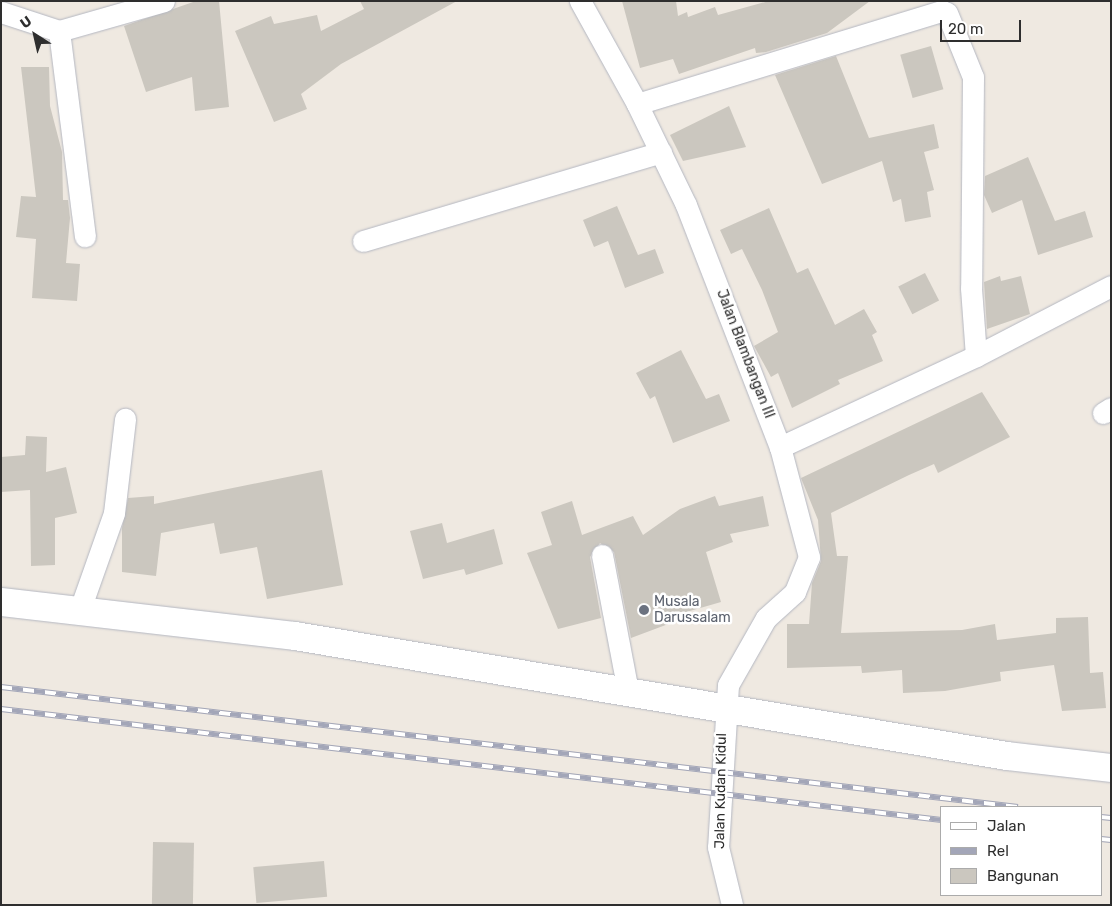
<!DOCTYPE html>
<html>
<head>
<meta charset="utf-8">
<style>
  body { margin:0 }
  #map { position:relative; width:1112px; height:906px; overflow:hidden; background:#efe9e1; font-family:Rubik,sans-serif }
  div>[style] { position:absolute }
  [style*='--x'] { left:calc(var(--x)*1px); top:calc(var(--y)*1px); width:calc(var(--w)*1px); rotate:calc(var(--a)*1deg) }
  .building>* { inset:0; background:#cbc7bf; transform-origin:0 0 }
  .roads { filter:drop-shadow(0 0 1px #b4b7c1) drop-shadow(0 0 1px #b4b7c1) }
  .street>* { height:21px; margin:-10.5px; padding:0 10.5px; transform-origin:10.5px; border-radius:10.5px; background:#fff }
  .secondary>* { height:28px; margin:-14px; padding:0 14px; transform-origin:14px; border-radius:14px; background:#fff }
  .rail>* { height:5.5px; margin-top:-2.75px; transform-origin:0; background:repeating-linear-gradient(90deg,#fff 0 11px,#a3a6b8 0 22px); box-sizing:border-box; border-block:1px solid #a3a6b8 }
  .dots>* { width:14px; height:14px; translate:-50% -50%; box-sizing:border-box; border:2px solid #fff; border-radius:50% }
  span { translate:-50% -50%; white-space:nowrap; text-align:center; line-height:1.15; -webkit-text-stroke:5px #fff; paint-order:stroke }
  .street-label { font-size:14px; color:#2e2e2e }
  .worship-label { font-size:14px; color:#5b616d }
  .left { translate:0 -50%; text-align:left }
  .frame { position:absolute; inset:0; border:2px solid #2e2e2e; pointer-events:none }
  .legend { position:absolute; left:940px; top:806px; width:162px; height:90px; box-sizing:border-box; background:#fff; border:1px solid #ababab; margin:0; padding:6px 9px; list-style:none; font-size:15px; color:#2e2e2e }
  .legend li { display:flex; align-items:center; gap:10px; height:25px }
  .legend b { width:25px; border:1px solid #ababab }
  .north { position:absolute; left:10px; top:10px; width:50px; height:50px; -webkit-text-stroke:4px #fff; paint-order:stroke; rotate:325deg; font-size:14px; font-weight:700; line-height:20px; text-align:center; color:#2e2e2e }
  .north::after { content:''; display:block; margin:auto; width:18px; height:22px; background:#2e2e2e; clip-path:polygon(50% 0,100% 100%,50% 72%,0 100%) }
  .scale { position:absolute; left:940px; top:20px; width:81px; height:22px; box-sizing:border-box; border:2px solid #2e2e2e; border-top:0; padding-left:6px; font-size:15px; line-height:18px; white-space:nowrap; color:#2e2e2e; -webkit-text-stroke:4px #fff; paint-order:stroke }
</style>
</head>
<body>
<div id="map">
  <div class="building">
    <div style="clip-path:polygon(196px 1px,219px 1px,229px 107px,195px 111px,192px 77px,146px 92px,124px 26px)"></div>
    <div style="clip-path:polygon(360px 1px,457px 1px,341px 64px,301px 94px,307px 109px,274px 122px,235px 31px,271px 16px,274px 24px,317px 15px,321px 31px,364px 9px)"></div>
    <div style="clip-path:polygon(622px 1px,676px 1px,678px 16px,687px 12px,688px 17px,715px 7px,718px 15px,769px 1px,870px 1px,827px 33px,766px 52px,756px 53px,755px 48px,679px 74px,673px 59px,640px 68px)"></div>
    <div style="left:931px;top:46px;width:45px;height:32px;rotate:74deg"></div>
    <div style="clip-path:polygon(836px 56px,869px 138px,934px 124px,939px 148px,924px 152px,934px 190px,927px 192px,931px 217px,905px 222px,901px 199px,893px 202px,882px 161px,822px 184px,775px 75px)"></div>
    <div style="clip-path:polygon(21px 67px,49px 67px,50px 106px,62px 152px,63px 200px,68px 200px,70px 218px,66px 263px,80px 264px,77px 301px,32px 298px,36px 239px,16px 237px,21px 196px,36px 197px)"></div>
    <div style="clip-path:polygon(729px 106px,746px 147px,683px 161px,670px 135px)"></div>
    <div style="clip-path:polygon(1028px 157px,1055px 221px,1085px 211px,1093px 237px,1038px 255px,1022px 200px,992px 213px,984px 195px,985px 176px)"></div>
    <div style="clip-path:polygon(617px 206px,638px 255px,655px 249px,664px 273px,625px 288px,608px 241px,594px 247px,583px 220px)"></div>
    <div style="clip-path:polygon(769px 208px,797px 273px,808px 268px,835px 325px,864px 309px,877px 332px,872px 335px,883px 361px,838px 380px,840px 384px,792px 408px,778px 373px,771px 377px,754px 346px,778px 332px,762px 290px,742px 249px,731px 254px,720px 230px)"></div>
    <div style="left:925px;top:273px;width:31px;height:30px;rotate:63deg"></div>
    <div style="clip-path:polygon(1000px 276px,1001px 281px,1021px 276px,1030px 314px,987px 329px,984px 282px)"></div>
    <div style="clip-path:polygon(681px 350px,706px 399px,719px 394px,730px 421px,673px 443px,655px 396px,650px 399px,636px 373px)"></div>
    <div style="clip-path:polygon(982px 392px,1010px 437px,938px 473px,934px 464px,909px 475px,831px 513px,837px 556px,848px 556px,841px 633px,962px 630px,995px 624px,997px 640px,1056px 633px,1056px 618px,1088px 617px,1090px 673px,1103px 672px,1106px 708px,1062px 711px,1054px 665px,1000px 672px,1001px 681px,945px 691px,903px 693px,902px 670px,862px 673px,861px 666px,787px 668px,787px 624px,809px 624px,812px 583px,821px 561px,818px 520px,801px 478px)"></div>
    <div style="clip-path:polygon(26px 436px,47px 437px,46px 472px,66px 467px,77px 513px,55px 518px,55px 565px,31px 566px,30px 490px,1px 492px,1px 457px,25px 455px)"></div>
    <div style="clip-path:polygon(322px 470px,343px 585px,267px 599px,257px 547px,220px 554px,214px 523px,161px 533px,156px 576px,122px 572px,122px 528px,128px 498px,154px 496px,154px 504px)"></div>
    <div style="clip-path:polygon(715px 496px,719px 506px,763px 496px,769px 526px,730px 534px,733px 542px,706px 552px,721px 602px,669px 617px,671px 623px,631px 638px,614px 552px,600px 543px,590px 557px,601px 618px,558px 629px,527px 553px,552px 545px,541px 512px,572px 501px,582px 535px,633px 516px,643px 535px,680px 509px)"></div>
    <div style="clip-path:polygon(442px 523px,447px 543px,494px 529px,503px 564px,466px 575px,464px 569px,423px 579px,410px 531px)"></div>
    <div style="left:153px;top:842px;width:41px;height:63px;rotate:1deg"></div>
    <div style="left:324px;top:861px;width:36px;height:71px;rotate:85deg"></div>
  </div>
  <div class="roads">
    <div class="street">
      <div style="--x:580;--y:1;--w:118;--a:61"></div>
      <div style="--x:637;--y:104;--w:112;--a:64.1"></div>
      <div style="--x:686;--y:205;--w:260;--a:68.8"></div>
      <div style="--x:780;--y:447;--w:114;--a:75.2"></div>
      <div style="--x:809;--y:557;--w:38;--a:112"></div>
      <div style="--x:795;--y:592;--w:39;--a:138"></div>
      <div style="--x:766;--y:618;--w:77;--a:119.6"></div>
      <div style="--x:728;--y:685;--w:162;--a:93.5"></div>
      <div style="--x:718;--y:847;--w:60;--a:76.4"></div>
      <div style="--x:1;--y:12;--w:61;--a:18.1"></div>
      <div style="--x:59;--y:31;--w:109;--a:-15.9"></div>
      <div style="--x:59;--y:31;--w:207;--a:82.8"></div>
      <div style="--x:637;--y:104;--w:319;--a:-17"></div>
      <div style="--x:942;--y:11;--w:5;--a:22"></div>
      <div style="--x:947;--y:13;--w:69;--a:67.9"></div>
      <div style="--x:973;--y:77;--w:211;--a:90.5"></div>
      <div style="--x:971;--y:288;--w:68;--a:85.8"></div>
      <div style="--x:363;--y:241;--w:311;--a:-16.6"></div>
      <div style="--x:1103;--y:413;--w:9;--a:-32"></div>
      <div style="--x:780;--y:447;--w:216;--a:-24.9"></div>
      <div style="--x:976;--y:356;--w:152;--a:-27.4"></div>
      <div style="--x:602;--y:555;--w:138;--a:79.2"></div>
      <div style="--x:79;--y:612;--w:105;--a:-70.5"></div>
      <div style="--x:114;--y:513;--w:95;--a:-83.3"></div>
    </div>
    <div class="secondary">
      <div style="--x:1;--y:602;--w:296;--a:6.6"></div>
      <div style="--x:295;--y:636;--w:722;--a:9.57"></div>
      <div style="--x:1007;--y:756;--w:105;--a:6.6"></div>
    </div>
  </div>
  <div class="rail">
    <div style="--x:1;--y:687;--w:1024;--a:6.73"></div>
    <div style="--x:1;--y:709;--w:947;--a:6.73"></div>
    <div style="--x:1101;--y:817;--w:10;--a:6"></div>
    <div style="--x:1101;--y:839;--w:10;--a:6"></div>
  </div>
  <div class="dots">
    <div style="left:644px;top:610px;background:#6b7280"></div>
  </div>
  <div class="street-label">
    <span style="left:745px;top:354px;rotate:69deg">Jalan Blambangan III</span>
    <span style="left:721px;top:791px;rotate:-89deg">Jalan Kudan Kidul</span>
  </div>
  <div class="worship-label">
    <span class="left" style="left:654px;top:610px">Musala<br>Darussalam</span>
  </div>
  <div class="frame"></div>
  <ul class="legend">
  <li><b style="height:6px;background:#fff"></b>Jalan</li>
  <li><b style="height:6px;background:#a3a6b8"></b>Rel</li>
  <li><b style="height:14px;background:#cbc7bf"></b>Bangunan</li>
  </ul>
  <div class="north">U</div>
  <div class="scale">20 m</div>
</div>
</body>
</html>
